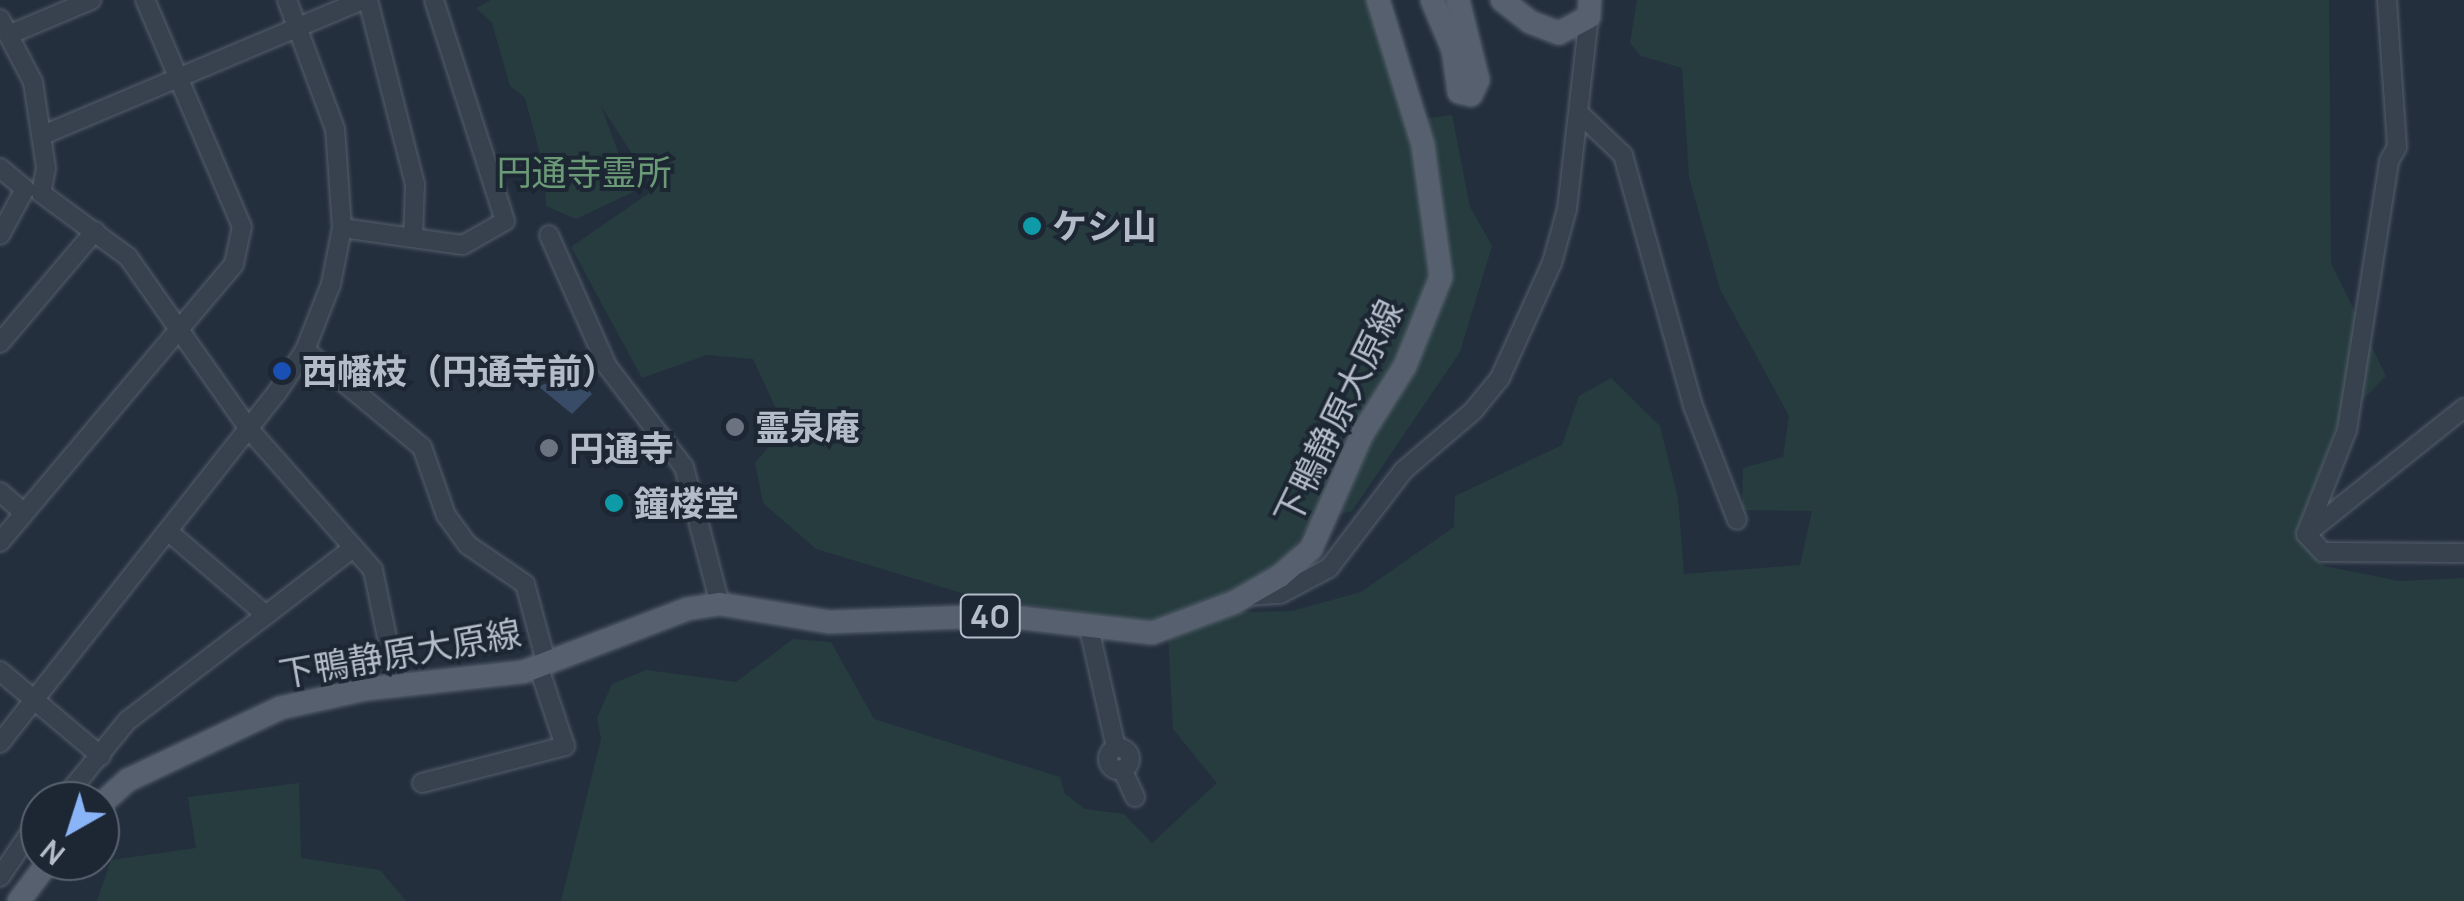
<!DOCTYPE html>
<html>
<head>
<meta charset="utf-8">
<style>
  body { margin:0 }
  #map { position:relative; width:2464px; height:901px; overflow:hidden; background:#242f3e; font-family:Manrope,"Noto Sans JP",sans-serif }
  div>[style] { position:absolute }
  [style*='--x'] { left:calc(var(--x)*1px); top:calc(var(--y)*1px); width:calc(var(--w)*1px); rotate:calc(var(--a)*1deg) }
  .green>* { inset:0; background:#263c3f }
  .water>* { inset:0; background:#394c67 }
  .roads { filter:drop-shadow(0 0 2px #565f6c) drop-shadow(0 0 2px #565f6c) }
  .minor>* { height:18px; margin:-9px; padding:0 9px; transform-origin:9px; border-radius:9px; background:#38414e }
  .minor>.ring { margin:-9px; padding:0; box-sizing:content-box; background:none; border:18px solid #38414e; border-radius:50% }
  .major>* { height:22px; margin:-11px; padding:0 11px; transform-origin:11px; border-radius:11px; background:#56606e }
  .dots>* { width:28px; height:28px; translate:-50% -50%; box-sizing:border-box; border:5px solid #1d2633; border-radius:50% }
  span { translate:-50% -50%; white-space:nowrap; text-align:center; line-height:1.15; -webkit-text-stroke:8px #1d2633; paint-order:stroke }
  .shield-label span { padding:2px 8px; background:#1d2633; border:2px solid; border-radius:8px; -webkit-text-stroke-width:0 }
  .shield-label { font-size:32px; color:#b4bcc9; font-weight:700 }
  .park-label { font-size:35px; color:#6b9a76 }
  .poi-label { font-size:35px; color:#b4bcc9; font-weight:700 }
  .left { translate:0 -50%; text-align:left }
  .street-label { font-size:35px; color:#b4bcc9 }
  .north { position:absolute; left:20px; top:781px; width:100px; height:100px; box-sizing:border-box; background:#1d2633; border:2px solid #59626f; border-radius:50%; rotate:219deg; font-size:28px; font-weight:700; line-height:40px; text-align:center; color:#b4bcc9 }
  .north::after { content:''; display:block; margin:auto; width:35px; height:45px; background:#8ab4f8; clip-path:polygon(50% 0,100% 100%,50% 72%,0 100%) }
</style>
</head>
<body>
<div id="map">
  <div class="green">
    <div style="clip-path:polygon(491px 0,1384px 0,1407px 121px,1452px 115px,1470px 207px,1492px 246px,1460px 352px,1352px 511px,1312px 521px,1285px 560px,1255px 581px,1131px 628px,1106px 616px,975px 597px,816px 549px,763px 503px,755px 463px,785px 428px,753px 359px,707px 355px,642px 378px,571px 247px,655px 189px,601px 106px,633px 192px,576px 219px,546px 206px,544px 169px,525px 98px,510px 86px,492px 23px,476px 8px)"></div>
    <div style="clip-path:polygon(1637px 0,2329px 0,2331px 263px,2386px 376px,2337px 426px,2296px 532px,2324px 566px,2399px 581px,2464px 578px,2464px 901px,561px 901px,601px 739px,597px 718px,612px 684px,646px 670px,736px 682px,793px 639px,831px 642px,874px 719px,1060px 777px,1065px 794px,1085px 809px,1124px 814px,1152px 843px,1217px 783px,1173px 729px,1168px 633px,1199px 613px,1292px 611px,1361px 592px,1454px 527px,1455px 496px,1562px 445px,1579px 396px,1611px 378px,1660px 426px,1678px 498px,1684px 574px,1800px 565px,1812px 511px,1742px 510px,1743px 468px,1783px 457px,1789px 416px,1720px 289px,1689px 177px,1682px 68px,1641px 56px,1630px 43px)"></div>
    <div style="clip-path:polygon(299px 783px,301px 858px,380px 870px,406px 901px,97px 901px,111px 860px,196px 848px,188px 797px)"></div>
  </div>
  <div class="water">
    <div style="clip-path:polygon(555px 381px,587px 388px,592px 394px,572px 414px,538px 386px)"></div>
  </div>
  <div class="roads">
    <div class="minor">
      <div style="--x:368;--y:0;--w:190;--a:75.7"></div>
      <div style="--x:415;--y:184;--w:54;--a:92.1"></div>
      <div style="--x:0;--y:19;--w:71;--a:62.4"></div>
      <div style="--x:33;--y:82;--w:87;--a:81.4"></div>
      <div style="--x:46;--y:168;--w:25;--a:101"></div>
      <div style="--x:41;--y:193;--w:108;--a:36.3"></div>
      <div style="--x:128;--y:257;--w:209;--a:54.9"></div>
      <div style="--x:248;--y:428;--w:189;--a:48.6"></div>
      <div style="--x:373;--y:570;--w:118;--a:78.3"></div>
      <div style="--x:13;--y:33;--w:85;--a:-22.9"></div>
      <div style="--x:1581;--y:115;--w:58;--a:43.6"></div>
      <div style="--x:1623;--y:155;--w:261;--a:74.4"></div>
      <div style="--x:1693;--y:406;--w:122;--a:68.9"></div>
      <div style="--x:43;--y:135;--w:347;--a:-22.9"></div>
      <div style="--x:0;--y:168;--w:33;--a:40"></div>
      <div style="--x:25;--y:189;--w:52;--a:118.5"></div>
      <div style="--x:342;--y:228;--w:122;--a:8"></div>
      <div style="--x:463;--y:245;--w:48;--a:-29.7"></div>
      <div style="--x:505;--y:221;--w:232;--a:-107.8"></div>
      <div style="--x:549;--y:235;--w:143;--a:66.1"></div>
      <div style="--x:607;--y:366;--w:127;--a:52.7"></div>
      <div style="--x:684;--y:467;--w:142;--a:75.3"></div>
      <div style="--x:0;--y:343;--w:147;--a:-49.7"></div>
      <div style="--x:305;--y:350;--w:152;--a:39.7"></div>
      <div style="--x:422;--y:447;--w:72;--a:70.6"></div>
      <div style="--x:446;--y:515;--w:37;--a:54"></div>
      <div style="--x:468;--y:545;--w:69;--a:34.4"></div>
      <div style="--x:525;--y:584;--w:81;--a:74.9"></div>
      <div style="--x:2464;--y:408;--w:202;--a:141.4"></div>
      <div style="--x:2306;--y:534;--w:25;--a:47"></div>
      <div style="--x:2323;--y:552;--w:141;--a:0.4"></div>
      <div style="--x:0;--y:492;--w:32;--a:41"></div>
      <div style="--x:170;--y:533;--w:126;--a:40.5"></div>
      <div style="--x:266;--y:615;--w:110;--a:-37.6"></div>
      <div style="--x:2306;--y:534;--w:112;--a:-68.5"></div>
      <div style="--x:2347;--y:430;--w:272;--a:-81.1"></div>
      <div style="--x:2389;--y:161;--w:16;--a:-60"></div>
      <div style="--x:2397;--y:147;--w:147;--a:-93.9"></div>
      <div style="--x:0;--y:542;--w:363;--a:-49.9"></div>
      <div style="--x:234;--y:264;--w:38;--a:-78"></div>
      <div style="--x:242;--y:227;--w:247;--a:-113.1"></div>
      <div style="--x:1249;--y:596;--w:31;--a:-4"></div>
      <div style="--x:1280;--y:594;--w:55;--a:-28"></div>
      <div style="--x:1329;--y:568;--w:123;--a:-52.6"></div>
      <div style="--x:1404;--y:470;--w:91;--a:-40.5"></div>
      <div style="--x:1473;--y:411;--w:43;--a:-50.7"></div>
      <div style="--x:1500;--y:378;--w:126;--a:-65.7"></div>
      <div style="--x:1552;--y:263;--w:56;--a:-74.5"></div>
      <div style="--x:1567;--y:209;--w:193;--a:-83.5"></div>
      <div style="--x:1089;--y:628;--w:123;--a:77.3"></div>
      <div style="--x:0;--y:671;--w:132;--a:40.1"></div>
      <div style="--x:0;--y:743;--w:449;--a:-51.7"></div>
      <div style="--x:278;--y:391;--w:49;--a:-56.6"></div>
      <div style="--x:305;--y:350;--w:71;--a:-68.5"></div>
      <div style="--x:331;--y:284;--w:57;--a:-78.9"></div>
      <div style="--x:342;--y:228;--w:99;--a:-94"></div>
      <div style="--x:335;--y:129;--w:138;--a:-110.4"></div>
      <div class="ring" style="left:1108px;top:748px;width:4px;height:4px"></div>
      <div style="--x:1122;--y:769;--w:31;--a:65"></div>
      <div style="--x:422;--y:783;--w:148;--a:-14.5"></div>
      <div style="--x:565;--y:746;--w:85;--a:-108.4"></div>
      <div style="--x:62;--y:801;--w:103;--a:-50.9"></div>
      <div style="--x:127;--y:721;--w:175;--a:-37.3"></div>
      <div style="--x:0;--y:877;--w:71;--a:-55.9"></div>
    </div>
    <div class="major">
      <div style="--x:1432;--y:0;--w:54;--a:67.2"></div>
      <div style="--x:1453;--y:50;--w:42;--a:81.9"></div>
      <div style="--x:1459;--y:92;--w:12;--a:14"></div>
      <div style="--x:1471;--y:95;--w:17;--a:-65"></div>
      <div style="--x:1478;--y:80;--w:82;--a:-104"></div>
      <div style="--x:1502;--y:0;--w:36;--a:38"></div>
      <div style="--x:1530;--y:22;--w:31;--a:21"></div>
      <div style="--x:1559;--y:33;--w:34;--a:-28"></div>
      <div style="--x:1589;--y:17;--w:17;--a:-87"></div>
      <div style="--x:100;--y:805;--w:38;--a:-42"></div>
      <div style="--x:128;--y:780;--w:168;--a:-25.3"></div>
      <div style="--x:280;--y:708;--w:88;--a:-12.5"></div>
      <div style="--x:366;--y:689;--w:158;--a:-6.2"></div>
      <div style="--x:523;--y:672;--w:176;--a:-21"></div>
      <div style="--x:687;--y:609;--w:33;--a:-9"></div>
      <div style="--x:720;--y:604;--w:110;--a:9.4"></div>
      <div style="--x:829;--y:622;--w:176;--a:-2"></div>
      <div style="--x:1005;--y:616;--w:148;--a:6.6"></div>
      <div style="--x:1152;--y:633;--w:89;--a:-20.5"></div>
      <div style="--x:1235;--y:602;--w:52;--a:-30"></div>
      <div style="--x:1280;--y:576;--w:41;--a:-41.1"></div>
      <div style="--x:1311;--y:549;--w:126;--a:-66.1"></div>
      <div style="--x:1362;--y:434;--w:80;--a:-57.7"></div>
      <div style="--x:1405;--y:366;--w:96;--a:-68"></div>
      <div style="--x:1441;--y:277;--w:133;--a:-97.8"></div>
      <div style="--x:1423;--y:145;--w:152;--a:-107.2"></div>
      <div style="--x:19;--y:901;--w:50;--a:-53.1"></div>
    </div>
  </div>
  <div class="dots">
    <div style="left:1032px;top:226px;background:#0f9aa8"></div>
    <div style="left:282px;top:371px;background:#1a4fb4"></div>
    <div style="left:735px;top:427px;background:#6b7280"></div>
    <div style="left:549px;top:448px;background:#6b7280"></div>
    <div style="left:614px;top:503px;background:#0f9aa8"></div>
  </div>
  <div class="shield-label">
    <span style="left:990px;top:616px">40</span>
  </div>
  <div class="park-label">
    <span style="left:584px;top:172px">円通寺霊所</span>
  </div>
  <div class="poi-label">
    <span class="left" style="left:1052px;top:226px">ケシ山</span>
    <span class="left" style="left:302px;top:371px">西幡枝（円通寺前）</span>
    <span class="left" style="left:755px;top:427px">霊泉庵</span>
    <span class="left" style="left:569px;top:448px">円通寺</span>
    <span class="left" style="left:634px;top:503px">鐘楼堂</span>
  </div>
  <div class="street-label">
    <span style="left:1338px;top:412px;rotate:-64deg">下鴨静原大原線</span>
    <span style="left:400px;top:653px;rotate:-10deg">下鴨静原大原線</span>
  </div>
  <div class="north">N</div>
</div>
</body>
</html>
